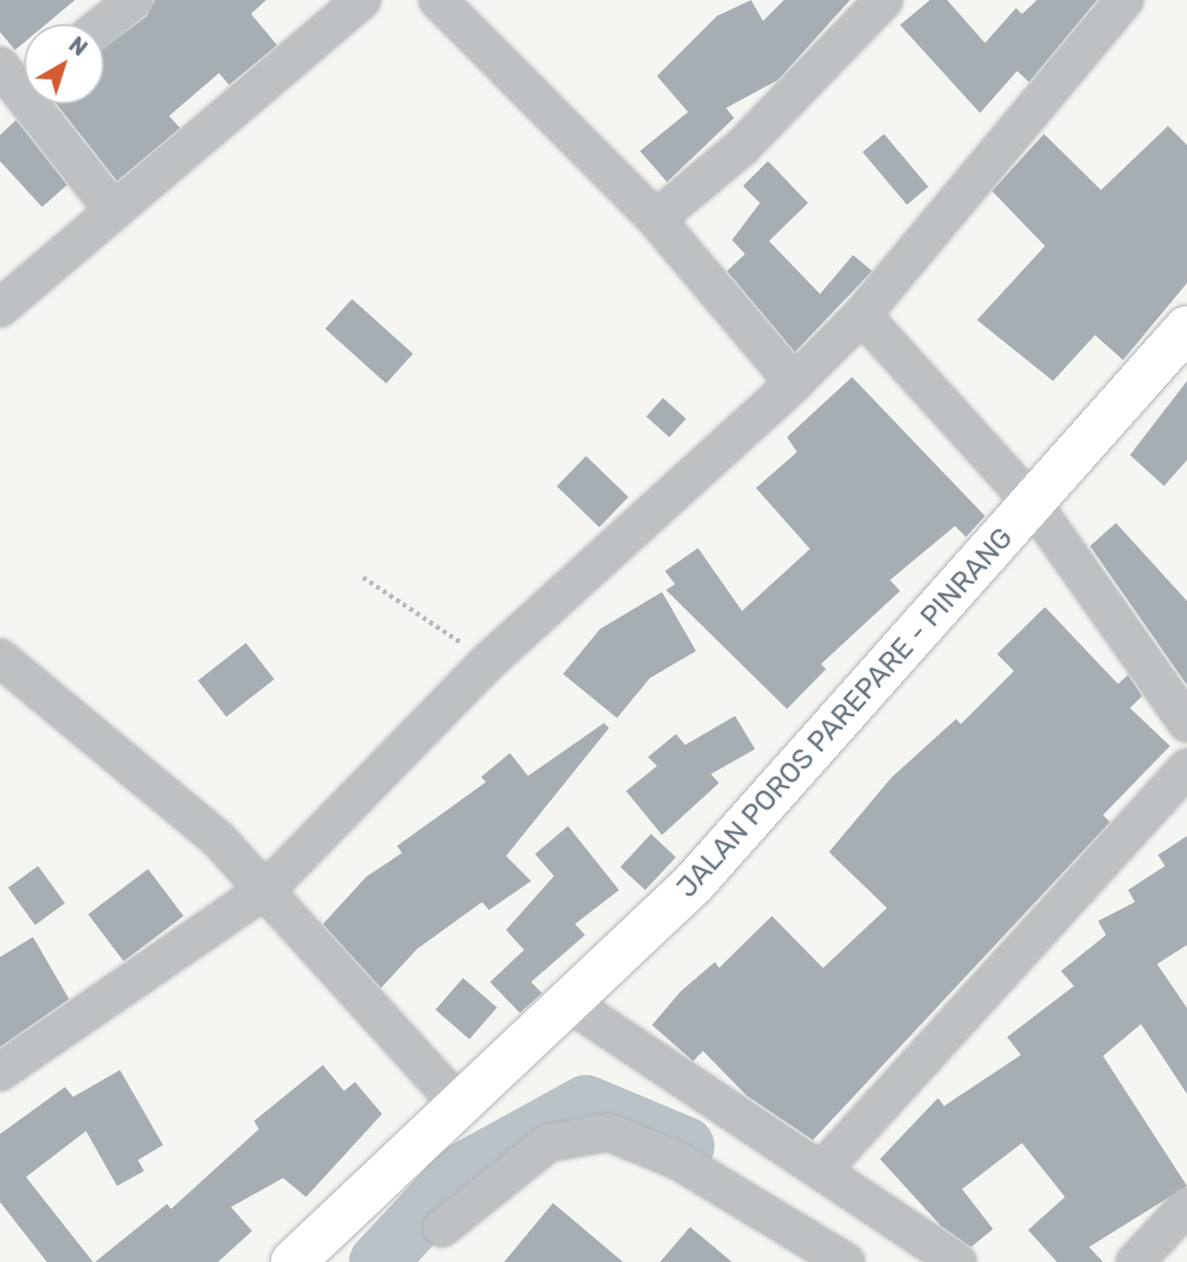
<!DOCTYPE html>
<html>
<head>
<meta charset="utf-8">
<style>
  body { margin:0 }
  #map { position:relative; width:1187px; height:1262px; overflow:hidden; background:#f5f5f2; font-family:Rubik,sans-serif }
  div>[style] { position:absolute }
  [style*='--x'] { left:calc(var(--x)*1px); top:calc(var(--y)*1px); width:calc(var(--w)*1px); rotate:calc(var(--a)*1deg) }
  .river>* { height:58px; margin:-29px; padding:0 29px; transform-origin:29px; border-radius:29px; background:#b8c2c7 }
  .building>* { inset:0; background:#a7aeb3; transform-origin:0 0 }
  .path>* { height:5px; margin-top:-2.5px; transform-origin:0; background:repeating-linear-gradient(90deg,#b7babc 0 4px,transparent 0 8px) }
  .roads { filter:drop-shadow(0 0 2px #b0b4b7) drop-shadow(0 0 2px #b0b4b7) }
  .minor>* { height:36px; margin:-18px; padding:0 18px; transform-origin:18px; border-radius:18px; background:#bdc1c4 }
  .highway>* { height:44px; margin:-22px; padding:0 22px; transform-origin:22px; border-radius:22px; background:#fff }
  span { translate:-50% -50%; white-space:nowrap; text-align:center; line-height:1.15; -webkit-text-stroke:8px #fff; paint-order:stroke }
  .street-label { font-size:28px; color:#677581 }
  .north { position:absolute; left:24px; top:24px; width:80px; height:80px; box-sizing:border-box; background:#fff; border:2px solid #c2c8cd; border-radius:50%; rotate:39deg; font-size:22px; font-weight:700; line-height:32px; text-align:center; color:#677581 }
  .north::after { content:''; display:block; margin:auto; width:28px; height:36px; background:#d55c32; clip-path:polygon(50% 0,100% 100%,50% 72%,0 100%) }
</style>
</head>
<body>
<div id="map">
  <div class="river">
    <div style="--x:378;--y:1262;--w:123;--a:-47"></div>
    <div style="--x:462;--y:1172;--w:141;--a:-28.7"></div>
    <div style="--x:586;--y:1104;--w:108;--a:22.8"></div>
  </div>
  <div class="building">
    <div style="clip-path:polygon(0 0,75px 0,15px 50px,0 32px)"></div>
    <div style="clip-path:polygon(155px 0,266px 0,251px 14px,277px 45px,229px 85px,219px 73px,169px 116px,180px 128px,117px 181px,48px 93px,88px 88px,88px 60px,147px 16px)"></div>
    <div style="clip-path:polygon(751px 0,763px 21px,784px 0,850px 0,778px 80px,726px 108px,734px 118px,667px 182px,640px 151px,688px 112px,657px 76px,717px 16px)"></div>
    <div style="clip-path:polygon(930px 0,947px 0,985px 43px,1016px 8px,1022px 14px,1037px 0,1097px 0,1029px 82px,1017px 71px,980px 113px,900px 25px)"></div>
    <div style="clip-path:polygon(16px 120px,67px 185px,42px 207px,0 161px,0 135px)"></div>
    <div style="clip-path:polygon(1168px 126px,1187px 145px,1187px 283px,1123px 360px,1095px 335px,1053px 381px,977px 320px,1045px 246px,992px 191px,1044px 134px,1101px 190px)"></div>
    <div style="left:884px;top:134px;width:69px;height:28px;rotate:50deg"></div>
    <div style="clip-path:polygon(768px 161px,808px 203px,769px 241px,820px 294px,853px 255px,872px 271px,795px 352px,727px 271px,745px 254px,732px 240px,760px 203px,743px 186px)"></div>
    <div style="left:352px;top:299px;width:82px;height:40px;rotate:42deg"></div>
    <div style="clip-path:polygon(852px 377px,985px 516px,966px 537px,955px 526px,890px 580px,900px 591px,821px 664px,826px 669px,787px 709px,666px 590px,675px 584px,665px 571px,698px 548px,742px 611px,810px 549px,756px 488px,797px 452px,787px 437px)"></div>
    <div style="clip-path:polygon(1187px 381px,1187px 460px,1164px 486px,1130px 455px)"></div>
    <div style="left:663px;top:398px;width:31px;height:25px;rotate:42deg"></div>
    <div style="left:586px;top:456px;width:59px;height:42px;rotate:44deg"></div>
    <div style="clip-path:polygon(1116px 523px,1187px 601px,1187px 685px,1090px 546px)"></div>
    <div style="clip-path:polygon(662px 592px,696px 651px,650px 678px,617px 718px,563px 674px,600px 629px)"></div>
    <div style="clip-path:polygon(1045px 607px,1118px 684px,1128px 675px,1142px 696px,1130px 708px,1170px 746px,1103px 815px,1110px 822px,813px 1140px,747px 1096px,703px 1051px,693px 1061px,652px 1025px,681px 991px,715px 962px,719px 968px,772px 916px,823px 968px,887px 908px,829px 852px,891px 778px,956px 719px,961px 724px,1014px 671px,997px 654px)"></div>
    <div style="left:246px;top:643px;width:46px;height:61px;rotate:52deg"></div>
    <div style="clip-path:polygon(735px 716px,755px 749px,711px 774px,719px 783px,662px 835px,626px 791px,657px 766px,648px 757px,676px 734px,685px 745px)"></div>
    <div style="clip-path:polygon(604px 723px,609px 728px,506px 856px,531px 881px,489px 910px,482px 902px,417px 949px,381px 988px,323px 924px,366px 877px,402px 853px,397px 846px,486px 782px,481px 777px,510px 753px,528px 776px)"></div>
    <div style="clip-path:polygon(568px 826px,619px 890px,575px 924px,585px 935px,531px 982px,542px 993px,520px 1013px,490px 982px,524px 950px,506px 930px,554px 876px,535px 854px)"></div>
    <div style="left:651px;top:834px;width:34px;height:45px;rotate:43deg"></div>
    <div style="clip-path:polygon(1187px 836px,1187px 945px,1157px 964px,1187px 1008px,1187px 1094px,1141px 1024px,1103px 1056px,1187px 1186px,1089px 1247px,1103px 1262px,1057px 1262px,1028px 1230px,1065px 1197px,1022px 1143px,962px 1189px,993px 1229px,971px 1247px,941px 1226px,880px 1159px,938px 1098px,944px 1106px,1021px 1055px,1007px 1037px,1074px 986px,1061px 971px,1106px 935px,1098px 921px,1135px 902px,1128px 890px,1165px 866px,1158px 855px)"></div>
    <div style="left:38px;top:866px;width:46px;height:37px;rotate:54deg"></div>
    <div style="left:148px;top:869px;width:59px;height:75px;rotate:53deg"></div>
    <div style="clip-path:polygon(33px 937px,69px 999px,0 1047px,0 957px)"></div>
    <div style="left:463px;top:978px;width:45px;height:42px;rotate:41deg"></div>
    <div style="clip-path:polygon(323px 1065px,344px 1091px,355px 1082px,382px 1114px,306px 1197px,283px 1178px,231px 1207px,252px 1231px,218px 1262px,95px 1262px,167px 1204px,171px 1209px,259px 1129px,254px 1121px)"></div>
    <div style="clip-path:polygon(120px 1070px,163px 1145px,138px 1160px,144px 1171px,117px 1186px,86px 1131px,26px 1177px,93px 1262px,47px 1262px,0 1202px,0 1134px,65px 1087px,73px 1097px)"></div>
    <div style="clip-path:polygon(553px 1203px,623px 1262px,504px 1262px)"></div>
    <div style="clip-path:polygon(690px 1227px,732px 1262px,660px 1262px)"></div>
  </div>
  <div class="path">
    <div style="--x:363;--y:577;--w:119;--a:33.7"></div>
  </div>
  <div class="roads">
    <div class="minor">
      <div style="--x:84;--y:40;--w:64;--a:-38.7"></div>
      <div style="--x:0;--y:66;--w:182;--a:51.9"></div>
      <div style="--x:656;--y:219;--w:112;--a:-39.9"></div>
      <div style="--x:742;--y:147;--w:204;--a:-46"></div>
      <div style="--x:0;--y:308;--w:475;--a:-40.4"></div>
      <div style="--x:862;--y:315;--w:255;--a:47.9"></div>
      <div style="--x:1033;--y:504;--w:268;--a:54.9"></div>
      <div style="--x:794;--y:383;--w:96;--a:-45"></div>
      <div style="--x:862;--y:315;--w:410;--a:-50.2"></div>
      <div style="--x:0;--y:658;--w:283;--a:39.7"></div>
      <div style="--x:218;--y:839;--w:359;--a:47.8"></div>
      <div style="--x:572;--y:1005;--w:463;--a:33.7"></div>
      <div style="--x:0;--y:1072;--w:325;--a:-34.5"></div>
      <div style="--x:268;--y:888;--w:317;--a:-45.8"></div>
      <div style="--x:489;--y:661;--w:413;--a:-42.3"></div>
      <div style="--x:794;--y:383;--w:214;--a:-130.1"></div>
      <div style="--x:656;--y:219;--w:309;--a:-134.9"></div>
      <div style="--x:823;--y:1169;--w:542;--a:-47.77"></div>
      <div style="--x:442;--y:1228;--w:136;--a:-38.7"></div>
      <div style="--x:548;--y:1143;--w:62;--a:-10.2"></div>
      <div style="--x:609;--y:1132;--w:76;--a:22.5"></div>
      <div style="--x:679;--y:1161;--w:195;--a:31.2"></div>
      <div style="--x:1135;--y:1262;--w:76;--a:-47.1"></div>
    </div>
    <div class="highway">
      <div style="--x:293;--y:1262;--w:552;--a:-43.38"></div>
      <div style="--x:694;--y:883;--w:742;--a:-48.39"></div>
    </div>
  </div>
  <div class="street-label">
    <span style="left:845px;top:713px;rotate:-48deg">JALAN POROS PAREPARE - PINRANG</span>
  </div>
  <div class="north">N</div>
</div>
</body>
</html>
